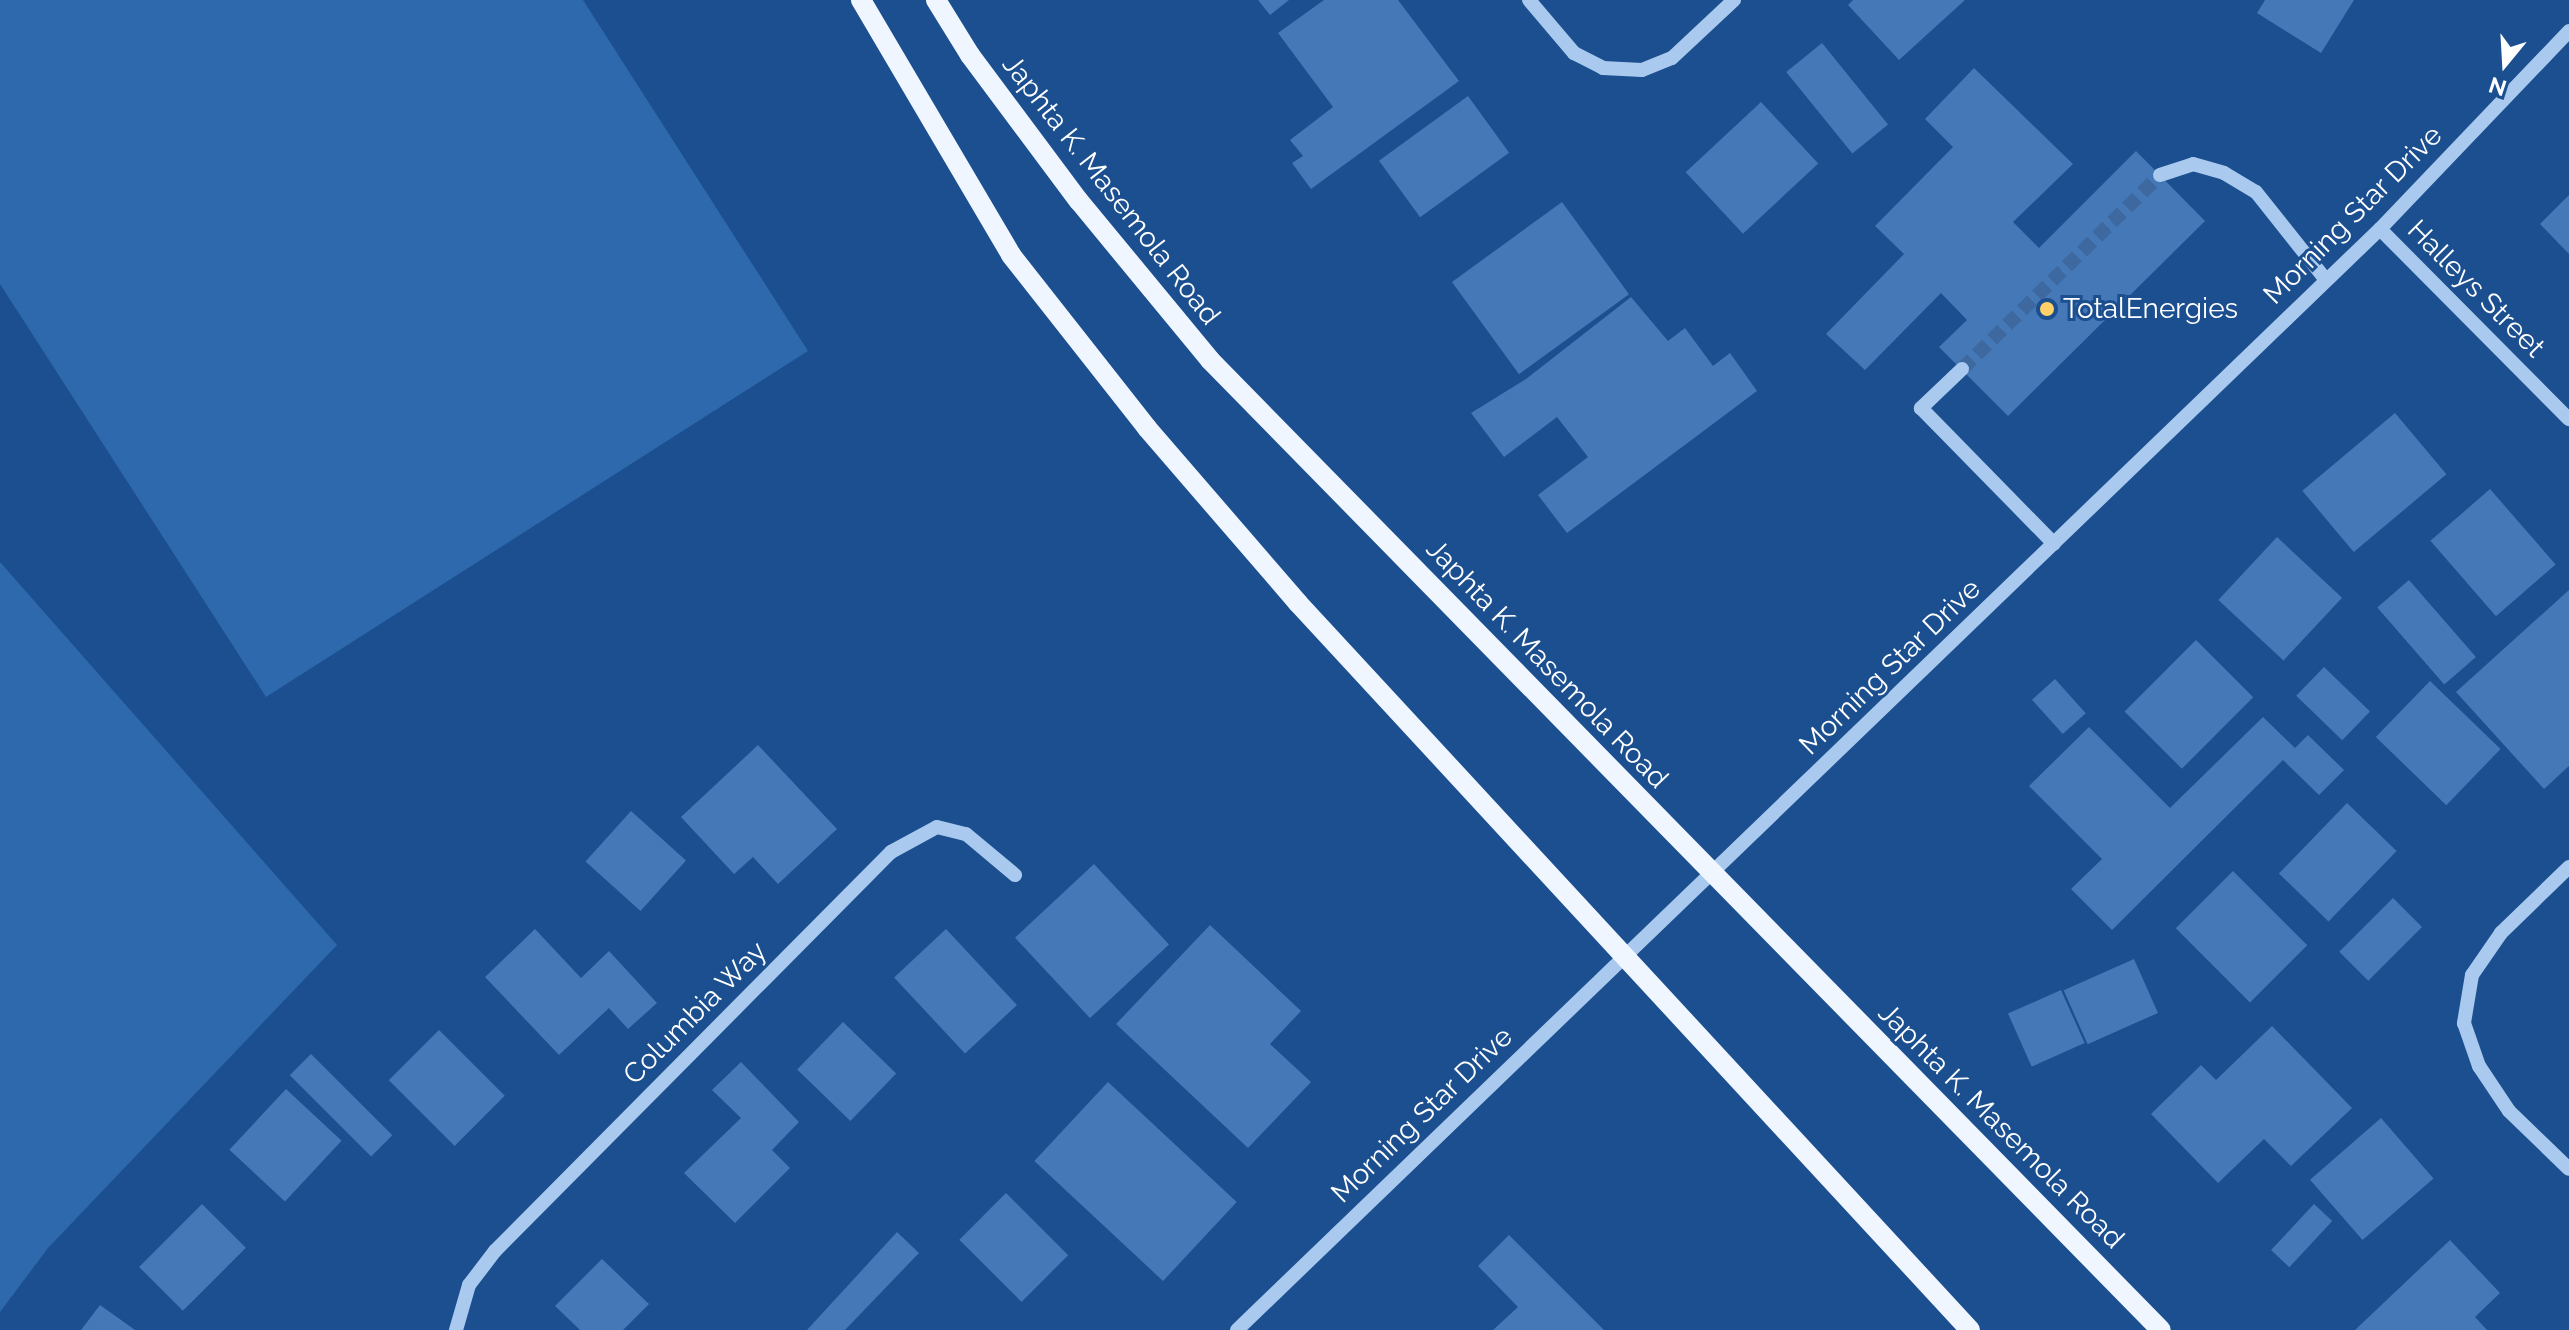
<!DOCTYPE html>
<html>
<head>
<meta charset="utf-8">
<style>
  body { margin:0 }
  #map { position:relative; width:2569px; height:1330px; overflow:hidden; background:#1b4f8f; font-family:Raleway,sans-serif }
  div>[style] { position:absolute }
  [style*='--x'] { left:calc(var(--x)*1px); top:calc(var(--y)*1px); width:calc(var(--w)*1px); rotate:calc(var(--a)*1deg) }
  .green>* { inset:0; background:#2e69ad }
  .building>* { inset:0; background:#4478b7; transform-origin:0 0 }
  .minor-tunnel>* { height:14px; margin-top:-7px; transform-origin:0; background:repeating-linear-gradient(90deg,#3d69a0 0 14px,transparent 0 21px) }
  .minor>* { height:14px; margin:-7px; padding:0 7px; transform-origin:7px; border-radius:7px; background:#a9c9ee }
  .major>* { height:20px; margin:-10px; padding:0 10px; transform-origin:10px; border-radius:10px; background:#f0f6ff }
  .dots>* { width:22px; height:22px; translate:-50% -50%; box-sizing:border-box; border:4px solid #1b4f8f; border-radius:50% }
  span { translate:-50% -50%; white-space:nowrap; text-align:center; line-height:1.15; -webkit-text-stroke:6px #1b4f8f; paint-order:stroke }
  .street-label { font-size:28px; color:#fff }
  .poi-label { font-size:28px; color:#fff }
  .left { translate:0 -50%; text-align:left }
  .north { position:absolute; left:2465px; top:24px; width:80px; height:80px; -webkit-text-stroke:6px #1b4f8f; paint-order:stroke; rotate:198deg; font-size:22px; font-weight:700; line-height:32px; text-align:center; color:#fff }
  .north::after { content:''; display:block; margin:auto; width:28px; height:36px; background:#fff; clip-path:polygon(50% 0,100% 100%,50% 72%,0 100%) }
</style>
</head>
<body>
<div id="map">
  <div class="green">
    <div style="clip-path:polygon(0 0,583px 0,808px 351px,266px 697px,0 284px)"></div>
    <div style="clip-path:polygon(0 562px,337px 945px,48px 1248px,0 1312px)"></div>
  </div>
  <div class="building">
    <div style="clip-path:polygon(1258px 0,1289px 0,1270px 15px)"></div>
    <div style="clip-path:polygon(1324px 0,1398px 0,1459px 81px,1311px 189px,1292px 163px,1303px 156px,1290px 140px,1333px 107px,1278px 33px)"></div>
    <div style="clip-path:polygon(1853px 0,1965px 0,1899px 60px,1848px 5px)"></div>
    <div style="clip-path:polygon(2265px 0,2354px 0,2321px 53px,2257px 13px)"></div>
    <div style="left:1822px;top:43px;width:105px;height:46px;rotate:51deg"></div>
    <div style="clip-path:polygon(1974px 68px,2073px 164px,2013px 222px,2039px 248px,2136px 151px,2205px 221px,2008px 416px,1939px 347px,1967px 320px,1941px 293px,1865px 370px,1826px 334px,1904px 254px,1875px 226px,1953px 147px,1925px 119px)"></div>
    <div style="left:1468px;top:96px;width:70px;height:110px;rotate:54deg"></div>
    <div style="left:1761px;top:102px;width:84px;height:103px;rotate:47deg"></div>
    <div style="clip-path:polygon(2569px 195px,2569px 254px,2540px 224px)"></div>
    <div style="left:1562px;top:202px;width:114px;height:136px;rotate:54deg"></div>
    <div style="clip-path:polygon(1631px 297px,1668px 341px,1685px 328px,1713px 366px,1730px 353px,1757px 391px,1567px 533px,1538px 495px,1588px 457px,1557px 417px,1504px 457px,1471px 413px,1526px 379px)"></div>
    <div style="left:2395px;top:413px;width:80px;height:121px;rotate:50deg"></div>
    <div style="left:2490px;top:489px;width:100px;height:79px;rotate:49deg"></div>
    <div style="left:2277px;top:537px;width:89px;height:86px;rotate:43deg"></div>
    <div style="left:2409px;top:580px;width:102px;height:42px;rotate:49deg"></div>
    <div style="clip-path:polygon(2569px 590px,2569px 766px,2544px 789px,2456px 692px)"></div>
    <div style="left:2196px;top:640px;width:81px;height:101px;rotate:45deg"></div>
    <div style="left:2324px;top:667px;width:64px;height:40px;rotate:44deg"></div>
    <div style="left:2055px;top:679px;width:46px;height:31px;rotate:48deg"></div>
    <div style="left:2430px;top:681px;width:98px;height:78px;rotate:44deg"></div>
    <div style="clip-path:polygon(2263px 717px,2295px 748px,2308px 735px,2344px 770px,2319px 795px,2283px 760px,2112px 930px,2071px 889px,2102px 859px,2029px 786px,2089px 727px,2170px 808px)"></div>
    <div style="clip-path:polygon(758px 745px,837px 829px,778px 884px,753px 857px,734px 874px,681px 817px)"></div>
    <div style="left:2347px;top:803px;width:69px;height:98px;rotate:44deg"></div>
    <div style="left:631px;top:811px;width:74px;height:68px;rotate:42deg"></div>
    <div style="left:1094px;top:864px;width:110px;height:108px;rotate:47deg"></div>
    <div style="left:2233px;top:871px;width:105px;height:81px;rotate:45deg"></div>
    <div style="left:2393px;top:898px;width:41px;height:76px;rotate:45deg"></div>
    <div style="clip-path:polygon(1210px 925px,1301px 1011px,1270px 1044px,1311px 1082px,1248px 1148px,1116px 1024px)"></div>
    <div style="clip-path:polygon(535px 929px,581px 978px,609px 951px,657px 1003px,628px 1029px,609px 1008px,559px 1055px,485px 977px)"></div>
    <div style="left:946px;top:929px;width:104px;height:71px;rotate:47deg"></div>
    <div style="left:2134px;top:959px;width:59px;height:77px;rotate:66deg"></div>
    <div style="left:2061px;top:990px;width:58px;height:58px;rotate:66deg"></div>
    <div style="left:843px;top:1022px;width:74px;height:66px;rotate:44deg"></div>
    <div style="clip-path:polygon(2272px 1026px,2352px 1108px,2291px 1166px,2264px 1139px,2218px 1183px,2151px 1114px,2201px 1065px,2216px 1080px)"></div>
    <div style="left:439px;top:1030px;width:93px;height:71px;rotate:45deg"></div>
    <div style="left:311px;top:1054px;width:115px;height:30px;rotate:45deg"></div>
    <div style="clip-path:polygon(741px 1062px,799px 1122px,772px 1150px,790px 1168px,735px 1223px,684px 1173px,741px 1118px,712px 1090px)"></div>
    <div style="left:1108px;top:1082px;width:176px;height:108px;rotate:43deg"></div>
    <div style="left:286px;top:1089px;width:76px;height:83px;rotate:43deg"></div>
    <div style="left:2381px;top:1118px;width:80px;height:94px;rotate:49deg"></div>
    <div style="left:1006px;top:1193px;width:88px;height:66px;rotate:45deg"></div>
    <div style="left:202px;top:1204px;width:62px;height:89px;rotate:45deg"></div>
    <div style="left:2314px;top:1204px;width:25px;height:63px;rotate:43deg"></div>
    <div style="clip-path:polygon(897px 1232px,919px 1253px,845px 1330px,807px 1330px)"></div>
    <div style="clip-path:polygon(1509px 1235px,1604px 1330px,1493px 1330px,1518px 1307px,1478px 1266px)"></div>
    <div style="clip-path:polygon(2450px 1240px,2500px 1293px,2475px 1317px,2487px 1330px,2355px 1330px)"></div>
    <div style="clip-path:polygon(602px 1259px,649px 1304px,623px 1330px,580px 1330px,555px 1306px)"></div>
    <div style="clip-path:polygon(100px 1305px,135px 1330px,81px 1330px)"></div>
  </div>
  <div class="minor-tunnel">
    <div style="--x:1962;--y:369;--w:277;--a:-44.4"></div>
  </div>
  <div class="minor">
    <div style="--x:1529;--y:0;--w:70;--a:49.7"></div>
    <div style="--x:1574;--y:53;--w:33;--a:27"></div>
    <div style="--x:1603;--y:68;--w:39;--a:3"></div>
    <div style="--x:1642;--y:70;--w:32;--a:-22"></div>
    <div style="--x:1672;--y:58;--w:85;--a:-43.1"></div>
    <div style="--x:2160;--y:175;--w:35;--a:-18"></div>
    <div style="--x:2193;--y:164;--w:32;--a:16"></div>
    <div style="--x:2224;--y:173;--w:37;--a:31"></div>
    <div style="--x:2256;--y:192;--w:112;--a:51.5"></div>
    <div style="--x:2380;--y:229;--w:268;--a:45.2"></div>
    <div style="--x:1962;--y:369;--w:57;--a:136.4"></div>
    <div style="--x:1921;--y:408;--w:190;--a:45.6"></div>
    <div style="--x:2569;--y:867;--w:95;--a:135.9"></div>
    <div style="--x:2501;--y:933;--w:51;--a:124.6"></div>
    <div style="--x:2472;--y:975;--w:49;--a:99.5"></div>
    <div style="--x:2464;--y:1023;--w:46;--a:70.8"></div>
    <div style="--x:2479;--y:1066;--w:54;--a:56.3"></div>
    <div style="--x:2509;--y:1111;--w:83;--a:44"></div>
    <div style="--x:456;--y:1330;--w:47;--a:-73.9"></div>
    <div style="--x:469;--y:1285;--w:43;--a:-52.6"></div>
    <div style="--x:495;--y:1251;--w:562;--a:-45.22"></div>
    <div style="--x:891;--y:852;--w:52;--a:-28.5"></div>
    <div style="--x:937;--y:827;--w:30;--a:14"></div>
    <div style="--x:966;--y:834;--w:64;--a:39.9"></div>
    <div style="--x:1237;--y:1330;--w:1587;--a:-43.93"></div>
    <div style="--x:2380;--y:229;--w:274;--a:-46.3"></div>
  </div>
  <div class="major">
    <div style="--x:861;--y:0;--w:296;--a:59.5"></div>
    <div style="--x:1011;--y:255;--w:220;--a:51.8"></div>
    <div style="--x:1147;--y:428;--w:231;--a:49.2"></div>
    <div style="--x:1298;--y:603;--w:990;--a:47.25"></div>
    <div style="--x:936;--y:0;--w:65;--a:58.3"></div>
    <div style="--x:970;--y:55;--w:182;--a:53.3"></div>
    <div style="--x:1079;--y:201;--w:206;--a:50.5"></div>
    <div style="--x:1210;--y:360;--w:1358;--a:45.57"></div>
  </div>
  <div class="dots">
    <div style="left:2047px;top:309px;background:#ffd166"></div>
  </div>
  <div class="street-label">
    <span style="left:1111px;top:190px;rotate:52deg">Japhta K. Masemola Road</span>
    <span style="left:2353px;top:215px;rotate:-45deg">Morning Star Drive</span>
    <span style="left:2476px;top:289px;rotate:45deg">Halleys Street</span>
    <span style="left:1547px;top:664px;rotate:46deg">Japhta K. Masemola Road</span>
    <span style="left:1890px;top:667px;rotate:-44deg">Morning Star Drive</span>
    <span style="left:695px;top:1013px;rotate:-45deg">Columbia Way</span>
    <span style="left:1422px;top:1115px;rotate:-44deg">Morning Star Drive</span>
    <span style="left:2001px;top:1126px;rotate:45deg">Japhta K. Masemola Road</span>
  </div>
  <div class="poi-label">
    <span class="left" style="left:2063px;top:309px">TotalEnergies</span>
  </div>
  <div class="north">N</div>
</div>
</body>
</html>
